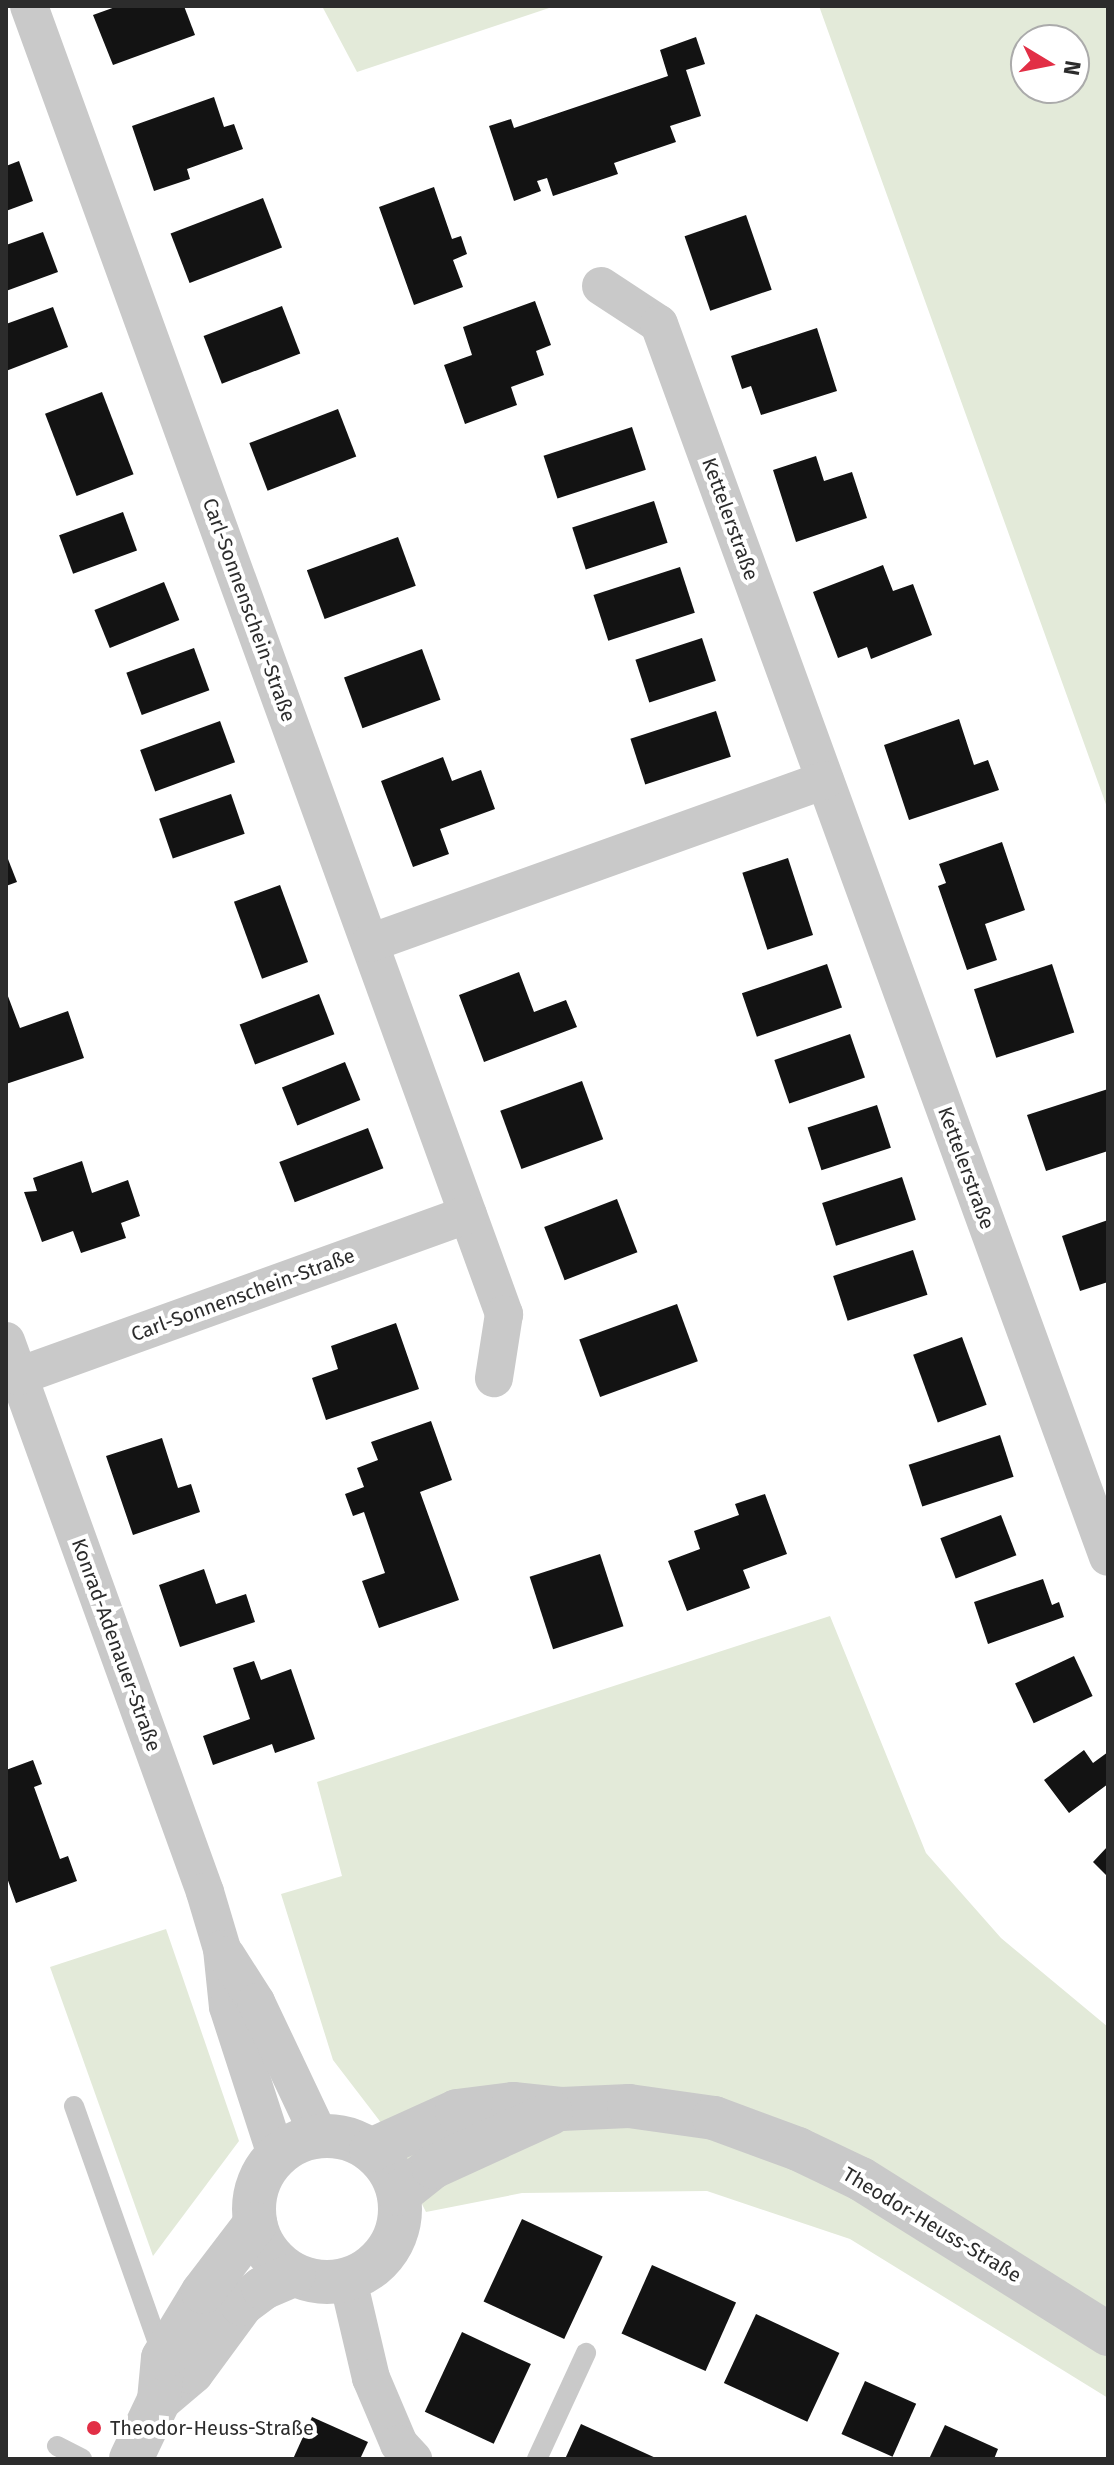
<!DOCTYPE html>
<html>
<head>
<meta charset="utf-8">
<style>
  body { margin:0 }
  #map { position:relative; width:1114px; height:2465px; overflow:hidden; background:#fff; font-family:"Fira Sans",sans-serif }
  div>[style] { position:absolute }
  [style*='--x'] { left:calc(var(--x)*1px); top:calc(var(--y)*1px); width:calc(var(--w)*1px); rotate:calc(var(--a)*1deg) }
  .green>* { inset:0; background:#e3ead9 }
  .building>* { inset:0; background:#131313; transform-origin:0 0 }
  .service>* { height:20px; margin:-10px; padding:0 10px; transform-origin:10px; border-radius:10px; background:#c9c9c9 }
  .minor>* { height:38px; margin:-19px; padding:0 19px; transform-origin:19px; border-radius:19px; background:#c9c9c9 }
  .tertiary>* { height:44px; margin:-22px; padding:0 22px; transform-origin:22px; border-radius:22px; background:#c9c9c9 }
  .tertiary>.ring { margin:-22px; padding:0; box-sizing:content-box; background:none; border:44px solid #c9c9c9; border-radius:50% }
  .dots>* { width:22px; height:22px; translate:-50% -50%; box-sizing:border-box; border:4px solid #fff; border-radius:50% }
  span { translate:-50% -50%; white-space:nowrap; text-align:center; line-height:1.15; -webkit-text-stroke:8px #fff; paint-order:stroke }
  .street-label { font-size:20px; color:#2c2c2c }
  .poi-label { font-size:20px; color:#2c2c2c }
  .left { translate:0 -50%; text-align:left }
  .frame { position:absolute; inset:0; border:8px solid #2c2c2c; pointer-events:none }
  .north { position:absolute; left:1010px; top:24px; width:80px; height:80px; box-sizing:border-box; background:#fff; border:2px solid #ababab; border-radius:50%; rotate:100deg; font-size:22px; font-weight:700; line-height:32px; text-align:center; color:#2c2c2c }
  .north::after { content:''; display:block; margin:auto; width:28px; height:36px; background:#e22f46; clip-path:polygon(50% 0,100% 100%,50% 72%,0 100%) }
</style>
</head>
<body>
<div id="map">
  <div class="green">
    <div style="clip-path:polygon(322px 6px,555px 6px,357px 72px)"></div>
    <div style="clip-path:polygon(evenodd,819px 6px,1108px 6px,1108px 810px,819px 6px,1026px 40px,1074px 40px,1074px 88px,1026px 88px,1026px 40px)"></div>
    <div style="clip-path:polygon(830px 1616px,926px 1853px,1001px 1938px,1108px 2027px,1108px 2398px,850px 2239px,707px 2191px,522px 2193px,426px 2212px,379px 2120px,333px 2060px,281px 1894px,342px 1876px,317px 1782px)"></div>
    <div style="clip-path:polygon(166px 1929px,239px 2141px,153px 2256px,50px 1967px)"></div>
  </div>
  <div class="building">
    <div style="clip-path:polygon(118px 6px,184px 6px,195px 35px,113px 65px,93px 15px)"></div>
    <div style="clip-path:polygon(696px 37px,705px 64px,686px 70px,701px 116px,670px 126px,676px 142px,614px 163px,618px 174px,553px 196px,547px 178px,537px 181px,541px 191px,514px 201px,489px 126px,511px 119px,514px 128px,668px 76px,660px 50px)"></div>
    <div style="clip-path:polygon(214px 97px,224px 127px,234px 124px,243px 149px,187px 169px,190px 179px,154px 191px,132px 126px)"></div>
    <div style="clip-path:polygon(19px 161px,33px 201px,6px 211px,6px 166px)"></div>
    <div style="clip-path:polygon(434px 187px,452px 239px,461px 236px,467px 254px,453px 260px,463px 287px,414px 305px,379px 207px)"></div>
    <div style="left:263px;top:198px;width:53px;height:99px;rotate:69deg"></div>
    <div style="left:746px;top:215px;width:79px;height:65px;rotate:71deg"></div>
    <div style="clip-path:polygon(43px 232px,58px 272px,6px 291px,6px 245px)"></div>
    <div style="clip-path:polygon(535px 301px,551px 345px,536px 351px,544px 375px,511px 387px,517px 405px,465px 424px,444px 365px,472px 355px,463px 327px)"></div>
    <div style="left:282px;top:306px;width:51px;height:84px;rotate:69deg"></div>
    <div style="clip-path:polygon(53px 307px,68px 347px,6px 371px,6px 324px)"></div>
    <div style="clip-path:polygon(817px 328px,837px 391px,761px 415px,751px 386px,742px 389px,731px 356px)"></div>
    <div style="left:102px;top:392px;width:88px;height:61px;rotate:69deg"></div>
    <div style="left:338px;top:409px;width:51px;height:95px;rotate:69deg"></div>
    <div style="left:632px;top:427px;width:45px;height:93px;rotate:72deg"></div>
    <div style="clip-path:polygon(816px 456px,824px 481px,852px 472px,867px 518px,796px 542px,773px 470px)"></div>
    <div style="left:654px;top:501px;width:44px;height:86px;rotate:72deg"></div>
    <div style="left:123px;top:512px;width:41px;height:68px;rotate:70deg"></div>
    <div style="left:398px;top:537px;width:52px;height:97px;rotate:70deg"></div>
    <div style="clip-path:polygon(883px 565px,893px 591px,913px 584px,932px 635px,871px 659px,867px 647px,838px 658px,813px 592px)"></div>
    <div style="left:680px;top:567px;width:48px;height:91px;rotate:72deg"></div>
    <div style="left:164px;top:582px;width:41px;height:75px;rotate:68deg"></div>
    <div style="left:702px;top:638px;width:45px;height:70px;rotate:72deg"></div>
    <div style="left:194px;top:648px;width:45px;height:72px;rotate:70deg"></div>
    <div style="left:422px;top:649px;width:54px;height:83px;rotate:70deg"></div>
    <div style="left:716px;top:711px;width:48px;height:90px;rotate:72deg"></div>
    <div style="clip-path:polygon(959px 719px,974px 765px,988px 760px,999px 790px,909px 820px,884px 745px)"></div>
    <div style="left:220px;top:721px;width:44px;height:85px;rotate:70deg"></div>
    <div style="clip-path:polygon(443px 757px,452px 781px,481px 770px,495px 809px,440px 829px,449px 854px,413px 867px,381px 781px)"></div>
    <div style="left:231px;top:794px;width:42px;height:76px;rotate:71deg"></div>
    <div style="clip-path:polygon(1002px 842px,1025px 910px,985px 924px,997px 960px,967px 970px,938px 886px,946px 883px,939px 864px)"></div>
    <div style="clip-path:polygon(6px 854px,17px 882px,6px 886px)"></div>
    <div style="left:788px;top:858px;width:81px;height:48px;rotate:72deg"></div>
    <div style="left:280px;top:885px;width:82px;height:49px;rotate:70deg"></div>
    <div style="left:827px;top:964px;width:46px;height:90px;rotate:71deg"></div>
    <div style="left:1052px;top:964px;width:72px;height:82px;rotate:72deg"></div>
    <div style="clip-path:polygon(519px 972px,534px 1012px,566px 1000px,577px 1027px,484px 1062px,459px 995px)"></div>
    <div style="clip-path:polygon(6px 991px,20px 1028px,68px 1011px,84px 1058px,6px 1084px)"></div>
    <div style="left:319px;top:994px;width:43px;height:85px;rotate:69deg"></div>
    <div style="left:850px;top:1034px;width:46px;height:80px;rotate:71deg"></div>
    <div style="left:345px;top:1062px;width:41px;height:68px;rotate:68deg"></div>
    <div style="left:582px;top:1081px;width:62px;height:87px;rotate:70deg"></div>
    <div style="clip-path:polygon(1108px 1089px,1108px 1151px,1046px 1171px,1027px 1115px)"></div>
    <div style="left:877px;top:1105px;width:45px;height:73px;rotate:72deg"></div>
    <div style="left:368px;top:1128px;width:43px;height:95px;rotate:69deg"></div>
    <div style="clip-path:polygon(82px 1161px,92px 1193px,128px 1180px,140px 1216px,121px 1223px,126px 1238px,81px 1253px,73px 1231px,42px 1242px,24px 1192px,37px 1191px,33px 1178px)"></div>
    <div style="left:902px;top:1177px;width:45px;height:84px;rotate:72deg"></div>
    <div style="left:617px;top:1199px;width:57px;height:78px;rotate:69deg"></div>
    <div style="clip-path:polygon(1108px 1220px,1108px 1282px,1080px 1291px,1062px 1236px)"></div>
    <div style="left:913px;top:1250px;width:47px;height:84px;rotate:72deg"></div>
    <div style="left:677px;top:1304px;width:61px;height:104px;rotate:70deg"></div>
    <div style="clip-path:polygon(396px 1323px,419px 1389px,326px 1420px,312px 1378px,338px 1369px,331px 1346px)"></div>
    <div style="left:962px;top:1337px;width:72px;height:52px;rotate:70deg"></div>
    <div style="clip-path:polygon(431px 1421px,452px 1480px,420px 1492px,459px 1600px,379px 1628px,362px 1581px,385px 1573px,364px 1512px,353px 1516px,345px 1494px,364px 1487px,357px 1468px,378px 1460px,371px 1442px)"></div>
    <div style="left:1000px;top:1435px;width:44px;height:96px;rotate:72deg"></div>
    <div style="clip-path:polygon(162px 1438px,178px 1488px,191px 1484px,200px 1512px,133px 1535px,106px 1456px)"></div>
    <div style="clip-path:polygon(765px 1494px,787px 1554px,743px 1570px,750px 1588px,687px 1611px,668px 1561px,700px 1549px,694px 1531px,739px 1515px,735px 1504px)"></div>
    <div style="left:1001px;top:1515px;width:43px;height:65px;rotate:69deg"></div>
    <div style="left:600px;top:1554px;width:76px;height:74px;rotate:72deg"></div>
    <div style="clip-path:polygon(204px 1569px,216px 1604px,246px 1594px,255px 1622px,180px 1647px,159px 1585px)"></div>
    <div style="clip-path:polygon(1043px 1579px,1052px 1605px,1059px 1602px,1064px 1617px,988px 1644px,974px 1602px)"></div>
    <div style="left:1074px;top:1656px;width:44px;height:65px;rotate:65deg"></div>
    <div style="clip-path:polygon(254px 1661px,261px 1680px,291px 1669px,315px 1739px,275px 1753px,272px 1744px,213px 1765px,203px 1736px,250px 1719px,233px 1668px)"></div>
    <div style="clip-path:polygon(1084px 1750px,1093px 1763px,1108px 1752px,1108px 1784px,1069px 1813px,1044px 1780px)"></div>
    <div style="clip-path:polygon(33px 1760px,42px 1784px,34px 1787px,60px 1859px,68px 1856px,77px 1881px,16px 1903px,6px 1875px,6px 1770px)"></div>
    <div style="clip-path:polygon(1108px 1846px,1108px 1877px,1093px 1862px)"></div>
    <div style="left:522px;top:2219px;width:89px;height:91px;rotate:25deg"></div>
    <div style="left:652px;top:2265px;width:92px;height:75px;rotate:24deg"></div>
    <div style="left:756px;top:2314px;width:92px;height:76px;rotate:25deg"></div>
    <div style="left:462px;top:2332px;width:76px;height:88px;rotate:25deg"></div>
    <div style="left:865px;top:2381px;width:56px;height:58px;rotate:24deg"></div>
    <div style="clip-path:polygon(312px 2417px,368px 2442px,360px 2459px,293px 2459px)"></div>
    <div style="clip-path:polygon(581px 2424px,658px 2459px,565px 2459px)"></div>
    <div style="clip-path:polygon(945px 2425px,998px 2449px,994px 2459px,929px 2459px)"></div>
  </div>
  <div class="service">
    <div style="--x:74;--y:2106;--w:264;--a:70.5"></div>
    <div style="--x:57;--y:2446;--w:28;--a:27"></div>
    <div style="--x:537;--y:2459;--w:117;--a:-65.2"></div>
  </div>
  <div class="minor">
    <div style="--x:29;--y:6;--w:1392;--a:70.04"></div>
    <div style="--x:504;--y:1314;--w:65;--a:98.9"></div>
    <div style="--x:601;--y:286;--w:69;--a:33.2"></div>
    <div style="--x:659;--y:324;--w:1312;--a:69.99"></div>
    <div style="--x:370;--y:943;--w:483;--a:-19.7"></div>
    <div style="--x:6;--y:1341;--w:586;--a:70.14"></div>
    <div style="--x:205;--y:1892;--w:59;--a:73.4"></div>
    <div style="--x:222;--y:1949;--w:58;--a:84.1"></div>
    <div style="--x:228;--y:2007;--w:156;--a:72"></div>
    <div style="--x:19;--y:1376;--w:477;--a:-19.8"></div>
    <div style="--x:226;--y:1955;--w:56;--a:57.4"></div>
    <div style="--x:256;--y:2002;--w:147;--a:64.7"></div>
    <div style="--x:348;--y:2280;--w:101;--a:76.8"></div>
    <div style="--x:371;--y:2378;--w:72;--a:67"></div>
    <div style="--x:399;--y:2444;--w:21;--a:47"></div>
  </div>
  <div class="tertiary">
    <div class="ring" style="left:254px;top:2136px;width:102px;height:102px"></div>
    <div style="--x:371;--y:2150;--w:94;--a:-24.4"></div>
    <div style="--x:457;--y:2111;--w:56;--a:-7.1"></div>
    <div style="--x:513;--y:2104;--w:48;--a:5.9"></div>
    <div style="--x:561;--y:2109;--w:68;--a:-2.5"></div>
    <div style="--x:629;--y:2106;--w:86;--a:8"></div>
    <div style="--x:714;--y:2118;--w:90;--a:20.3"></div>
    <div style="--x:798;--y:2149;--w:70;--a:25.5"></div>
    <div style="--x:861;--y:2179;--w:292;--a:32.1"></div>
    <div style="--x:399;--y:2194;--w:43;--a:-38.5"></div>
    <div style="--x:433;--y:2167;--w:130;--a:-24.6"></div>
    <div style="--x:159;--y:2400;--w:43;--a:-40.3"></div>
    <div style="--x:192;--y:2372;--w:84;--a:-53.7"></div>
    <div style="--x:242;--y:2304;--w:26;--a:-37"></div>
    <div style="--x:263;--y:2288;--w:33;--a:-23"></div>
    <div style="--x:131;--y:2459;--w:65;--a:-64.6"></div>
    <div style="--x:159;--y:2400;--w:42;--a:-84.6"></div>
    <div style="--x:163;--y:2358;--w:77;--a:-58.8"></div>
    <div style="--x:203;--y:2292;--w:86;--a:-52.6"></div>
  </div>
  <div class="dots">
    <div style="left:94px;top:2428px;background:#e22f46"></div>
  </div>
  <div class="street-label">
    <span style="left:730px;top:519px;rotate:70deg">Kettelerstraße</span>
    <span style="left:249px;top:610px;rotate:70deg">Carl-Sonnenschein-Straße</span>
    <span style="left:966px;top:1168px;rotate:70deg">Kettelerstraße</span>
    <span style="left:243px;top:1295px;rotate:-20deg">Carl-Sonnenschein-Straße</span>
    <span style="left:116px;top:1645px;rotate:70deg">Konrad-Adenauer-Straße</span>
    <span style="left:932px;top:2225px;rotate:31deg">Theodor-Heuss-Straße</span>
  </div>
  <div class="poi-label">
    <span class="left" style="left:110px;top:2428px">Theodor-Heuss-Straße</span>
  </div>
  <div class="frame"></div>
  <div class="north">N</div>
</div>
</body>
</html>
